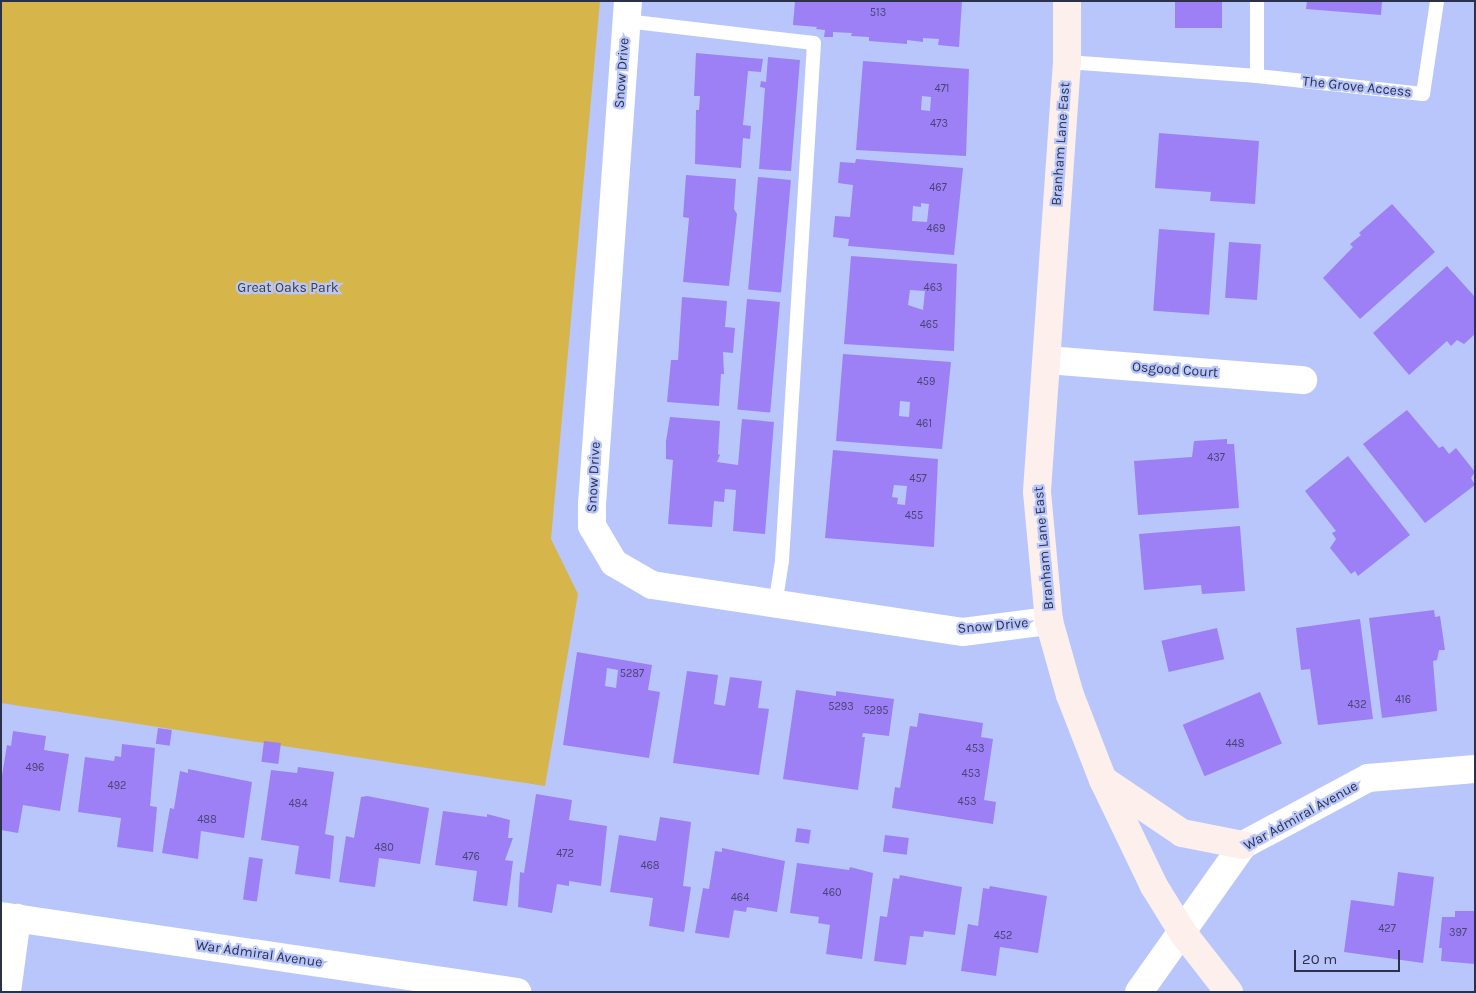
<!DOCTYPE html>
<html>
<head>
<meta charset="utf-8">
<style>
  body { margin:0 }
  #map { position:relative; width:1476px; height:993px; overflow:hidden; background:#b8c6fb; font-family:Karla,sans-serif }
  div>[style] { position:absolute }
  [style*='--x'] { left:calc(var(--x)*1px); top:calc(var(--y)*1px); width:calc(var(--w)*1px); rotate:calc(var(--a)*1deg) }
  .green>* { inset:0; background:#d6b64a }
  .building>* { inset:0; background:#9d80f6; transform-origin:0 0 }
  .lane>* { height:14px; margin:-7px; padding:0 7px; transform-origin:7px; border-radius:7px; background:#fff }
  .street>* { height:28px; margin:-14px; padding:0 14px; transform-origin:14px; border-radius:14px; background:#fff }
  .secondary>* { height:28px; margin:-14px; padding:0 14px; transform-origin:14px; border-radius:14px; background:#fcefec }
  span { translate:-50% -50%; white-space:nowrap; text-align:center; line-height:1.15; -webkit-text-stroke:4.5px #b8c6fb; paint-order:stroke }
  .number-label { font-size:11px; color:#484576 }
  .number-label span { -webkit-text-stroke-width:0 }
  .street-label { font-size:14px; color:#2b314b }
  .park-label { font-size:14px; color:#463e26 }
  .frame { position:absolute; inset:0; border:2px solid #2b314b; pointer-events:none }
  .scale { position:absolute; left:1294px; top:950px; width:106px; height:22px; box-sizing:border-box; border:2px solid #2b314b; border-top:0; padding-left:6px; font-size:15px; line-height:18px; white-space:nowrap; color:#2b314b; -webkit-text-stroke:4px #b8c6fb; paint-order:stroke }
</style>
</head>
<body>
<div id="map">
  <div class="green">
    <div style="clip-path:polygon(1px 1px,600px 1px,551px 539px,578px 594px,545px 786px,1px 703px)"></div>
  </div>
  <div class="building">
    <div style="clip-path:polygon(795px 1px,962px 1px,959px 47px,938px 45px,939px 39px,923px 38px,923px 42px,907px 40px,907px 44px,869px 41px,869px 37px,851px 36px,852px 33px,833px 32px,833px 37px,824px 37px,825px 30px,816px 29px,817px 27px,793px 25px)"></div>
    <div style="left:1175px;top:1px;width:47px;height:27px"></div>
    <div style="clip-path:polygon(1307px 1px,1382px 1px,1381px 15px,1306px 9px)"></div>
    <div style="clip-path:polygon(696px 53px,763px 59px,761px 72px,748px 71px,743px 125px,751px 126px,750px 139px,743px 138px,741px 168px,695px 164px,696px 110px,699px 110px,700px 96px,694px 96px)"></div>
    <div style="clip-path:polygon(768px 57px,800px 60px,791px 171px,759px 169px,765px 88px,760px 87px,761px 81px,766px 82px)"></div>
    <div style="clip-path:polygon(evenodd,863px 61px,969px 69px,966px 156px,856px 150px,863px 61px,922px 96px,931px 97px,930px 111px,921px 110px,922px 96px)"></div>
    <div style="clip-path:polygon(1159px 133px,1259px 141px,1255px 204px,1210px 201px,1211px 192px,1155px 188px)"></div>
    <div style="clip-path:polygon(evenodd,856px 159px,963px 168px,954px 255px,848px 246px,849px 239px,833px 237px,835px 216px,850px 217px,853px 185px,838px 183px,840px 162px,855px 163px,856px 159px,921px 203px,929px 204px,927px 222px,912px 221px,913px 206px,921px 207px,921px 203px)"></div>
    <div style="clip-path:polygon(686px 175px,736px 179px,734px 209px,737px 214px,729px 286px,683px 282px,689px 218px,683px 217px)"></div>
    <div style="left:758px;top:177px;width:33px;height:113px;rotate:5deg"></div>
    <div style="clip-path:polygon(1392px 204px,1435px 252px,1360px 319px,1323px 278px,1353px 247px,1350px 244px,1361px 235px,1359px 233px)"></div>
    <div style="left:1159px;top:229px;width:56px;height:82px;rotate:4deg"></div>
    <div style="left:1229px;top:242px;width:32px;height:56px;rotate:4deg"></div>
    <div style="clip-path:polygon(evenodd,851px 256px,957px 264px,954px 351px,844px 344px,851px 256px,910px 290px,925px 291px,923px 310px,908px 305px,910px 290px)"></div>
    <div style="clip-path:polygon(1447px 266px,1475px 297px,1475px 334px,1464px 344px,1457px 340px,1451px 346px,1447px 341px,1409px 375px,1373px 333px)"></div>
    <div style="clip-path:polygon(682px 297px,727px 301px,725px 327px,735px 328px,733px 353px,723px 352px,724px 374px,721px 374px,719px 406px,667px 402px,671px 360px,678px 360px)"></div>
    <div style="left:747px;top:299px;width:33px;height:111px;rotate:5deg"></div>
    <div style="clip-path:polygon(evenodd,843px 354px,951px 362px,942px 449px,836px 441px,843px 354px,900px 401px,910px 402px,909px 417px,899px 416px,900px 401px)"></div>
    <div style="clip-path:polygon(1407px 410px,1439px 448px,1443px 446px,1449px 454px,1456px 448px,1475px 472px,1471px 478px,1475px 485px,1425px 523px,1363px 444px)"></div>
    <div style="clip-path:polygon(670px 417px,720px 421px,718px 454px,720px 455px,717px 462px,738px 465px,742px 419px,774px 422px,765px 534px,733px 531px,736px 490px,725px 489px,724px 502px,714px 501px,712px 527px,668px 524px,673px 460px,666px 459px,666px 441px)"></div>
    <div style="clip-path:polygon(1227px 439px,1227px 444px,1234px 444px,1239px 508px,1138px 515px,1134px 461px,1192px 457px,1194px 441px)"></div>
    <div style="clip-path:polygon(evenodd,833px 450px,938px 459px,934px 547px,825px 538px,833px 450px,894px 485px,907px 486px,905px 505px,897px 504px,898px 498px,892px 497px,894px 485px)"></div>
    <div style="clip-path:polygon(1348px 456px,1410px 535px,1358px 576px,1355px 571px,1351px 574px,1330px 548px,1336px 539px,1332px 533px,1336px 531px,1305px 491px)"></div>
    <div style="clip-path:polygon(1240px 526px,1245px 591px,1202px 594px,1201px 585px,1144px 590px,1139px 534px)"></div>
    <div style="clip-path:polygon(1434px 610px,1435px 617px,1440px 616px,1445px 650px,1439px 650px,1437px 660px,1433px 661px,1437px 711px,1382px 718px,1369px 618px)"></div>
    <div style="clip-path:polygon(1360px 619px,1373px 719px,1318px 725px,1310px 669px,1301px 670px,1296px 628px)"></div>
    <div style="left:1217px;top:628px;width:32px;height:57px;rotate:77deg"></div>
    <div style="clip-path:polygon(evenodd,577px 652px,652px 665px,648px 690px,660px 692px,649px 758px,563px 745px,577px 652px,607px 668px,618px 670px,616px 688px,605px 686px,607px 668px)"></div>
    <div style="clip-path:polygon(687px 671px,718px 675px,714px 704px,725px 706px,730px 677px,762px 681px,758px 708px,769px 709px,759px 775px,673px 763px)"></div>
    <div style="clip-path:polygon(796px 690px,836px 696px,836px 691px,894px 699px,889px 736px,863px 733px,862px 737px,865px 737px,858px 790px,783px 779px)"></div>
    <div style="left:1260px;top:692px;width:56px;height:84px;rotate:67deg"></div>
    <div style="clip-path:polygon(919px 713px,983px 723px,981px 737px,993px 739px,984px 800px,996px 802px,993px 824px,892px 808px,895px 787px,900px 788px,910px 726px,917px 727px)"></div>
    <div style="left:158px;top:728px;width:14px;height:16px;rotate:8deg"></div>
    <div style="clip-path:polygon(13px 731px,46px 736px,44px 750px,69px 754px,60px 811px,23px 805px,18px 833px,1px 830px,1px 782px,7px 745px,11px 746px)"></div>
    <div style="left:264px;top:741px;width:17px;height:21px;rotate:7deg"></div>
    <div style="clip-path:polygon(122px 744px,155px 748px,150px 806px,157px 807px,153px 852px,117px 847px,121px 818px,78px 812px,85px 757px,114px 761px,115px 756px,121px 757px)"></div>
    <div style="clip-path:polygon(298px 767px,334px 772px,325px 834px,334px 836px,330px 879px,295px 874px,299px 846px,261px 840px,271px 770px,297px 773px)"></div>
    <div style="clip-path:polygon(188px 769px,252px 782px,244px 838px,201px 831px,198px 859px,162px 853px,170px 808px,174px 809px,180px 771px,188px 773px)"></div>
    <div style="clip-path:polygon(536px 794px,572px 800px,569px 820px,607px 826px,601px 886px,569px 881px,569px 886px,557px 884px,552px 913px,518px 907px,520px 872px,524px 873px)"></div>
    <div style="clip-path:polygon(367px 796px,429px 808px,420px 864px,379px 858px,375px 887px,339px 882px,346px 836px,354px 838px,361px 797px)"></div>
    <div style="clip-path:polygon(443px 811px,487px 817px,487px 814px,510px 820px,508px 838px,513px 838px,505px 860px,513px 861px,507px 906px,473px 901px,477px 871px,435px 865px)"></div>
    <div style="clip-path:polygon(660px 817px,691px 822px,683px 886px,691px 887px,684px 932px,649px 926px,653px 898px,610px 892px,619px 835px,656px 841px)"></div>
    <div style="left:797px;top:828px;width:14px;height:14px;rotate:8deg"></div>
    <div style="left:885px;top:835px;width:24px;height:17px;rotate:7deg"></div>
    <div style="clip-path:polygon(722px 848px,785px 861px,777px 912px,747px 907px,746px 912px,734px 910px,729px 938px,695px 933px,703px 888px,709px 889px,715px 851px,722px 852px)"></div>
    <div style="left:249px;top:857px;width:14px;height:43px;rotate:8deg"></div>
    <div style="clip-path:polygon(797px 863px,849px 870px,850px 867px,873px 873px,862px 959px,826px 954px,830px 925px,818px 923px,819px 917px,790px 913px)"></div>
    <div style="clip-path:polygon(1398px 872px,1434px 877px,1423px 963px,1344px 952px,1351px 900px,1394px 906px)"></div>
    <div style="clip-path:polygon(900px 875px,962px 887px,955px 935px,924px 931px,923px 937px,910px 936px,906px 965px,874px 961px,880px 916px,887px 917px,893px 878px,899px 879px)"></div>
    <div style="clip-path:polygon(990px 886px,1047px 896px,1038px 953px,1000px 947px,996px 976px,961px 971px,968px 924px,978px 926px,983px 888px,989px 889px)"></div>
    <div style="clip-path:polygon(1455px 911px,1475px 911px,1475px 964px,1441px 961px,1442px 948px,1439px 948px,1442px 917px,1455px 917px)"></div>
  </div>
  <div class="lane">
    <div style="--x:1257;--y:1;--w:75;--a:90"></div>
    <div style="--x:626;--y:21;--w:189;--a:6.7"></div>
    <div style="--x:814;--y:43;--w:519;--a:93.54"></div>
    <div style="--x:782;--y:561;--w:45;--a:99"></div>
    <div style="--x:1067;--y:62;--w:191;--a:4.2"></div>
    <div style="--x:1257;--y:76;--w:167;--a:6.2"></div>
    <div style="--x:1423;--y:94;--w:94;--a:-81.4"></div>
  </div>
  <div class="street">
    <div style="--x:628;--y:1;--w:504;--a:94.09"></div>
    <div style="--x:592;--y:504;--w:22;--a:90"></div>
    <div style="--x:592;--y:526;--w:43;--a:59.3"></div>
    <div style="--x:614;--y:563;--w:44;--a:30.1"></div>
    <div style="--x:652;--y:585;--w:315;--a:8.6"></div>
    <div style="--x:963;--y:632;--w:87;--a:-7.3"></div>
    <div style="--x:1047;--y:360;--w:257;--a:4.5"></div>
    <div style="--x:1;--y:916;--w:522;--a:8.38"></div>
    <div style="--x:7;--y:992;--w:75;--a:-82.3"></div>
    <div style="--x:1139;--y:992;--w:180;--a:-54.7"></div>
    <div style="--x:1243;--y:845;--w:142;--a:-28.2"></div>
    <div style="--x:1368;--y:778;--w:107;--a:-4.8"></div>
  </div>
  <div class="secondary">
    <div style="--x:1067;--y:1;--w:61;--a:90"></div>
    <div style="--x:1067;--y:62;--w:431;--a:94"></div>
    <div style="--x:1037;--y:492;--w:130;--a:84.7"></div>
    <div style="--x:1049;--y:621;--w:77;--a:74.2"></div>
    <div style="--x:1070;--y:695;--w:91;--a:68.8"></div>
    <div style="--x:1103;--y:780;--w:118;--a:64.3"></div>
    <div style="--x:1154;--y:886;--w:55;--a:58.3"></div>
    <div style="--x:1183;--y:933;--w:75;--a:52.1"></div>
    <div style="--x:1105;--y:781;--w:93;--a:34"></div>
    <div style="--x:1182;--y:833;--w:62;--a:11.1"></div>
  </div>
  <div class="number-label">
    <span style="left:878px;top:13px">513</span>
    <span style="left:942px;top:89px">471</span>
    <span style="left:939px;top:124px">473</span>
    <span style="left:938px;top:188px">467</span>
    <span style="left:936px;top:229px">469</span>
    <span style="left:933px;top:288px">463</span>
    <span style="left:929px;top:325px">465</span>
    <span style="left:926px;top:382px">459</span>
    <span style="left:924px;top:424px">461</span>
    <span style="left:1216px;top:458px">437</span>
    <span style="left:918px;top:479px">457</span>
    <span style="left:914px;top:516px">455</span>
    <span style="left:632px;top:674px">5287</span>
    <span style="left:1403px;top:700px">416</span>
    <span style="left:1357px;top:705px">432</span>
    <span style="left:841px;top:707px">5293</span>
    <span style="left:876px;top:711px">5295</span>
    <span style="left:1235px;top:744px">448</span>
    <span style="left:975px;top:749px">453</span>
    <span style="left:35px;top:768px">496</span>
    <span style="left:971px;top:774px">453</span>
    <span style="left:117px;top:786px">492</span>
    <span style="left:967px;top:802px">453</span>
    <span style="left:298px;top:804px">484</span>
    <span style="left:207px;top:820px">488</span>
    <span style="left:384px;top:848px">480</span>
    <span style="left:565px;top:854px">472</span>
    <span style="left:471px;top:857px">476</span>
    <span style="left:650px;top:866px">468</span>
    <span style="left:832px;top:893px">460</span>
    <span style="left:740px;top:898px">464</span>
    <span style="left:1387px;top:929px">427</span>
    <span style="left:1458px;top:933px">397</span>
    <span style="left:1003px;top:936px">452</span>
  </div>
  <div class="street-label">
    <span style="left:622px;top:73px;rotate:-86deg">Snow Drive</span>
    <span style="left:1357px;top:87px;rotate:6deg">The Grove Access</span>
    <span style="left:1061px;top:144px;rotate:-86deg">Branham Lane East</span>
    <span style="left:1175px;top:370px;rotate:4deg">Osgood Court</span>
    <span style="left:594px;top:477px;rotate:-87deg">Snow Drive</span>
    <span style="left:1044px;top:548px;rotate:-95deg">Branham Lane East</span>
    <span style="left:993px;top:626px;rotate:-5deg">Snow Drive</span>
    <span style="left:1301px;top:816px;rotate:-29deg">War Admiral Avenue</span>
    <span style="left:259px;top:954px;rotate:8deg">War Admiral Avenue</span>
  </div>
  <div class="park-label">
    <span style="left:288px;top:288px">Great Oaks Park</span>
  </div>
  <div class="frame"></div>
  <div class="scale">20 m</div>
</div>
</body>
</html>
